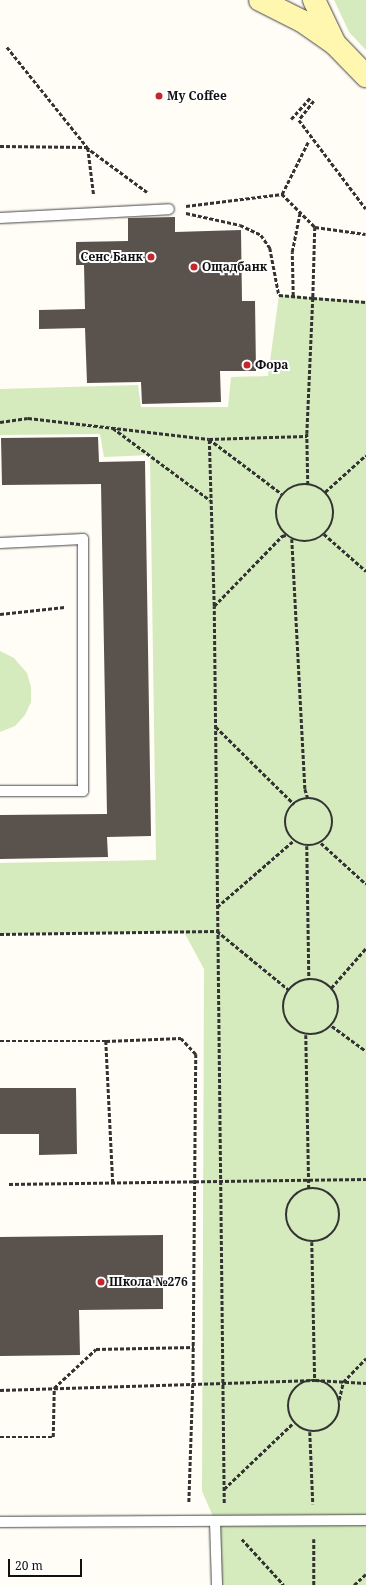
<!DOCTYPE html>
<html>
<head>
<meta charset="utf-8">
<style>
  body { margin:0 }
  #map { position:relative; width:366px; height:1585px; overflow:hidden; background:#fffdf5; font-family:"Noto Serif",serif }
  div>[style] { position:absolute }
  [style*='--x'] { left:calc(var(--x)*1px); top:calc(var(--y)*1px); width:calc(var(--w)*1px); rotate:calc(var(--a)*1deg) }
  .green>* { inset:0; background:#d5ebbd }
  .building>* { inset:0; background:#5a524d }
  .path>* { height:2.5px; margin-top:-1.25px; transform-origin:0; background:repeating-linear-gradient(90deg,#333 0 4px,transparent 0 6px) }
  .path>.ring { margin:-1.25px; padding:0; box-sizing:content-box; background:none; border:2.5px solid #333; border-radius:50% }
  .roads { filter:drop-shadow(0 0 1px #444) drop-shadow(0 0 1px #444) }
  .lane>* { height:10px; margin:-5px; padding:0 5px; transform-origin:5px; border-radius:5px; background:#fff }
  .secondary>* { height:22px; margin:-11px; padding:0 11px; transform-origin:11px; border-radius:11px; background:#fff6b0 }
  .dots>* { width:11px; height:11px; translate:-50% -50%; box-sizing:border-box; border:2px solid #fff; border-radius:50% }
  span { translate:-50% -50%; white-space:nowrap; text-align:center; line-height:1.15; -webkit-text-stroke:4px #fff; paint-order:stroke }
  .poi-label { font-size:12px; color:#111; font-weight:700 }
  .left { translate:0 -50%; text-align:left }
  .right { translate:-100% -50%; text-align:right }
  .scale { position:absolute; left:8px; top:1559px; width:74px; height:18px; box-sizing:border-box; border:2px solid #111; border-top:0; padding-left:5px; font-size:12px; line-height:14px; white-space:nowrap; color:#111; -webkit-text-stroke:3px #fff; paint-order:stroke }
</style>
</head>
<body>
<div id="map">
  <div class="green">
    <div style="clip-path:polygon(334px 0,366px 0,366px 50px,349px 32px)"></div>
    <div style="clip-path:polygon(279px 295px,366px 301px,366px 1585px,217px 1585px,215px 1521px,202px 1491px,204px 969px,184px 932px,0 934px,0 863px,156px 860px,150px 455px,104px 457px,100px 434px,0 435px,0 389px,138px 385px,141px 407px,228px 407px,231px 377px,268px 376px)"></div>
    <div style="clip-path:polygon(0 651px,14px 658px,27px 673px,31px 687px,31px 702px,25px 715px,15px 726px,0 732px)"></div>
  </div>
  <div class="building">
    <div style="clip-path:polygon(175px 217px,175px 232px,241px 230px,242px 301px,255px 301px,256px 371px,220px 371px,221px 402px,142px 404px,141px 382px,87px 383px,85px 328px,39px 329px,39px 310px,85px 309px,84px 265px,76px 265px,76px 242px,128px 241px,128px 218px)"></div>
    <div style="clip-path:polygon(98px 437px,99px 462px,145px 461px,151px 836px,107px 837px,108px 857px,0 859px,0 815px,107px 814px,101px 484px,2px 485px,1px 438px)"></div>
    <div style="clip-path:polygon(0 1088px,76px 1088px,77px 1154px,39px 1155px,39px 1134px,0 1134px)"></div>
    <div style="clip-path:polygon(163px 1235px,163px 1309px,79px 1310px,80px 1355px,0 1356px,0 1237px)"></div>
  </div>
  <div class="path">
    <div style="--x:7;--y:47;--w:129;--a:51.3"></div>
    <div style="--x:88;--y:148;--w:48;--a:82.9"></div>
    <div style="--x:314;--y:101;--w:24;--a:128"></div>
    <div style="--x:299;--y:120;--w:111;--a:53"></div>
    <div style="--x:291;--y:119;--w:30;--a:-48"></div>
    <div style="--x:0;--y:146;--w:86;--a:0.7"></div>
    <div style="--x:86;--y:147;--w:76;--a:36.4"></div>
    <div style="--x:282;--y:194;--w:47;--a:45"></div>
    <div style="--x:315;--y:227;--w:71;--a:91.6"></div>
    <div style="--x:313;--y:298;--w:53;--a:4.3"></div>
    <div style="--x:186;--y:206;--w:97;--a:-7.1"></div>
    <div style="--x:282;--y:194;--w:58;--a:-63.4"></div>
    <div style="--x:186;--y:213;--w:55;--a:12.5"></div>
    <div style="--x:240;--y:225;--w:23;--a:25"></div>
    <div style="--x:261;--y:235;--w:16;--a:55"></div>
    <div style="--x:270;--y:248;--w:48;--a:79.2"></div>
    <div style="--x:279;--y:295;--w:34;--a:5"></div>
    <div style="--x:313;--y:298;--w:135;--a:92.5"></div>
    <div style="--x:307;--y:433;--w:51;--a:88.9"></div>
    <div style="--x:315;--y:227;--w:51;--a:7.8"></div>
    <div style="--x:293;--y:296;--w:44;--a:-91.3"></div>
    <div style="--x:292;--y:252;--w:41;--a:-78.7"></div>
    <div style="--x:0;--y:422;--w:28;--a:-8"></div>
    <div style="--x:28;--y:418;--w:182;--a:6.6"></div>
    <div style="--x:209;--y:439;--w:91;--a:37"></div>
    <div style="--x:113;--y:428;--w:121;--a:36.6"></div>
    <div class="ring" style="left:276px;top:484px;width:55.5px;height:55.5px"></div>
    <div style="--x:325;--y:492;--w:55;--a:-42.1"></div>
    <div style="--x:324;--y:534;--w:56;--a:41.4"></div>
    <div style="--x:292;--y:539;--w:250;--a:87"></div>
    <div style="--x:305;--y:789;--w:9;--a:72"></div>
    <div style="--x:214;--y:606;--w:167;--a:-91.7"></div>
    <div style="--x:209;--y:439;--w:98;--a:-1.8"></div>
    <div style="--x:0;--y:614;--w:65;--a:-6.1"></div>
    <div style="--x:216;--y:727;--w:110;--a:44.6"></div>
    <div class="ring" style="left:285px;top:798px;width:45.5px;height:45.5px"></div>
    <div style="--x:321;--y:843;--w:61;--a:42.3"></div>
    <div style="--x:307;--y:846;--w:133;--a:89.1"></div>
    <div style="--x:217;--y:907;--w:102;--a:-41"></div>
    <div style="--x:0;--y:934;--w:217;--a:-0.8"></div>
    <div style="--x:217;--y:931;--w:93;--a:39.3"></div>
    <div class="ring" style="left:283px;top:979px;width:53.5px;height:53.5px"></div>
    <div style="--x:331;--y:988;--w:53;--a:-48.8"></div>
    <div style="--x:332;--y:1026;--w:42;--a:36.3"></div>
    <div style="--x:306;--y:1035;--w:153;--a:88.9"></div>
    <div style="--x:0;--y:1041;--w:106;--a:0"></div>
    <div style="--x:106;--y:1041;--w:142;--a:87.2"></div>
    <div style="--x:106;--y:1041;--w:75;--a:-2.3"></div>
    <div style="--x:181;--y:1038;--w:22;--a:47"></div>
    <div style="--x:196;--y:1054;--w:330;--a:90.5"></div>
    <div style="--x:193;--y:1384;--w:119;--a:91.9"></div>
    <div style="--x:9;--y:1184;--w:357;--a:-0.8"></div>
    <div class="ring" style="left:286px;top:1188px;width:51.5px;height:51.5px"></div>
    <div style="--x:312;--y:1242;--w:138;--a:88.8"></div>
    <div class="ring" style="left:288px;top:1380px;width:49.5px;height:49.5px"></div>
    <div style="--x:0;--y:1390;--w:315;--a:-1.8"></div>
    <div style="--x:315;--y:1380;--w:51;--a:3.4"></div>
    <div style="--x:339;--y:1400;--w:18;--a:-77"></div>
    <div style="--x:343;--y:1382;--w:33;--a:-46"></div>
    <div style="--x:310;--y:1432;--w:72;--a:87.6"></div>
    <div style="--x:0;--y:1437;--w:53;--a:0"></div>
    <div style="--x:53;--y:1437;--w:49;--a:-88.8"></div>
    <div style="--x:54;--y:1388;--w:57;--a:-42.9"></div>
    <div style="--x:96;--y:1349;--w:98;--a:-1.2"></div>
    <div style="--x:224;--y:1489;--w:95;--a:-43.7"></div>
    <div style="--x:224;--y:1503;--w:897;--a:-90.64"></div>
    <div style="--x:214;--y:606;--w:98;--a:-45.8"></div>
    <div style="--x:282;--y:536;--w:4;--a:-14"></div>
    <div style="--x:242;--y:1539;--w:62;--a:47.6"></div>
    <div style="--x:314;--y:1539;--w:46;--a:90"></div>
    <div style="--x:354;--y:1585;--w:16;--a:-43"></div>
  </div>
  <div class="roads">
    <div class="lane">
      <div style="--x:0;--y:218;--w:169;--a:-3"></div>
      <div style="--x:0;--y:543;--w:83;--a:-2.8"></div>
      <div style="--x:83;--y:539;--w:252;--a:90"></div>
      <div style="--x:83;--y:791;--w:83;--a:180"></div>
      <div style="--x:215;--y:1521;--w:64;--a:88.2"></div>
      <div style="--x:0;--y:1522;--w:366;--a:-0.3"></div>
    </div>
    <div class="secondary">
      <div style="--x:260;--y:0;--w:47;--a:26.6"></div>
      <div style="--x:302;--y:21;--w:38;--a:35"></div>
      <div style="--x:314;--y:0;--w:49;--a:64.5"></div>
      <div style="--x:335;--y:44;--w:45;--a:45.9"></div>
    </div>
  </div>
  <div class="dots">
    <div style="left:159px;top:96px;background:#c4262e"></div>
    <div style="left:151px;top:257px;background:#c4262e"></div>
    <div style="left:194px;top:267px;background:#c4262e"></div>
    <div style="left:247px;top:365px;background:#c4262e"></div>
    <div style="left:101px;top:1282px;background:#c4262e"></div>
  </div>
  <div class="poi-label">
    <span class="left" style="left:167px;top:96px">My Coffee</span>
    <span class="right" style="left:143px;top:257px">Сенс Банк</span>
    <span class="left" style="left:202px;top:267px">Ощадбанк</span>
    <span class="left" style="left:255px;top:365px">Фора</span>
    <span class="left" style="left:109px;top:1282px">Школа №276</span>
  </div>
  <div class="scale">20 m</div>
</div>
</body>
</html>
